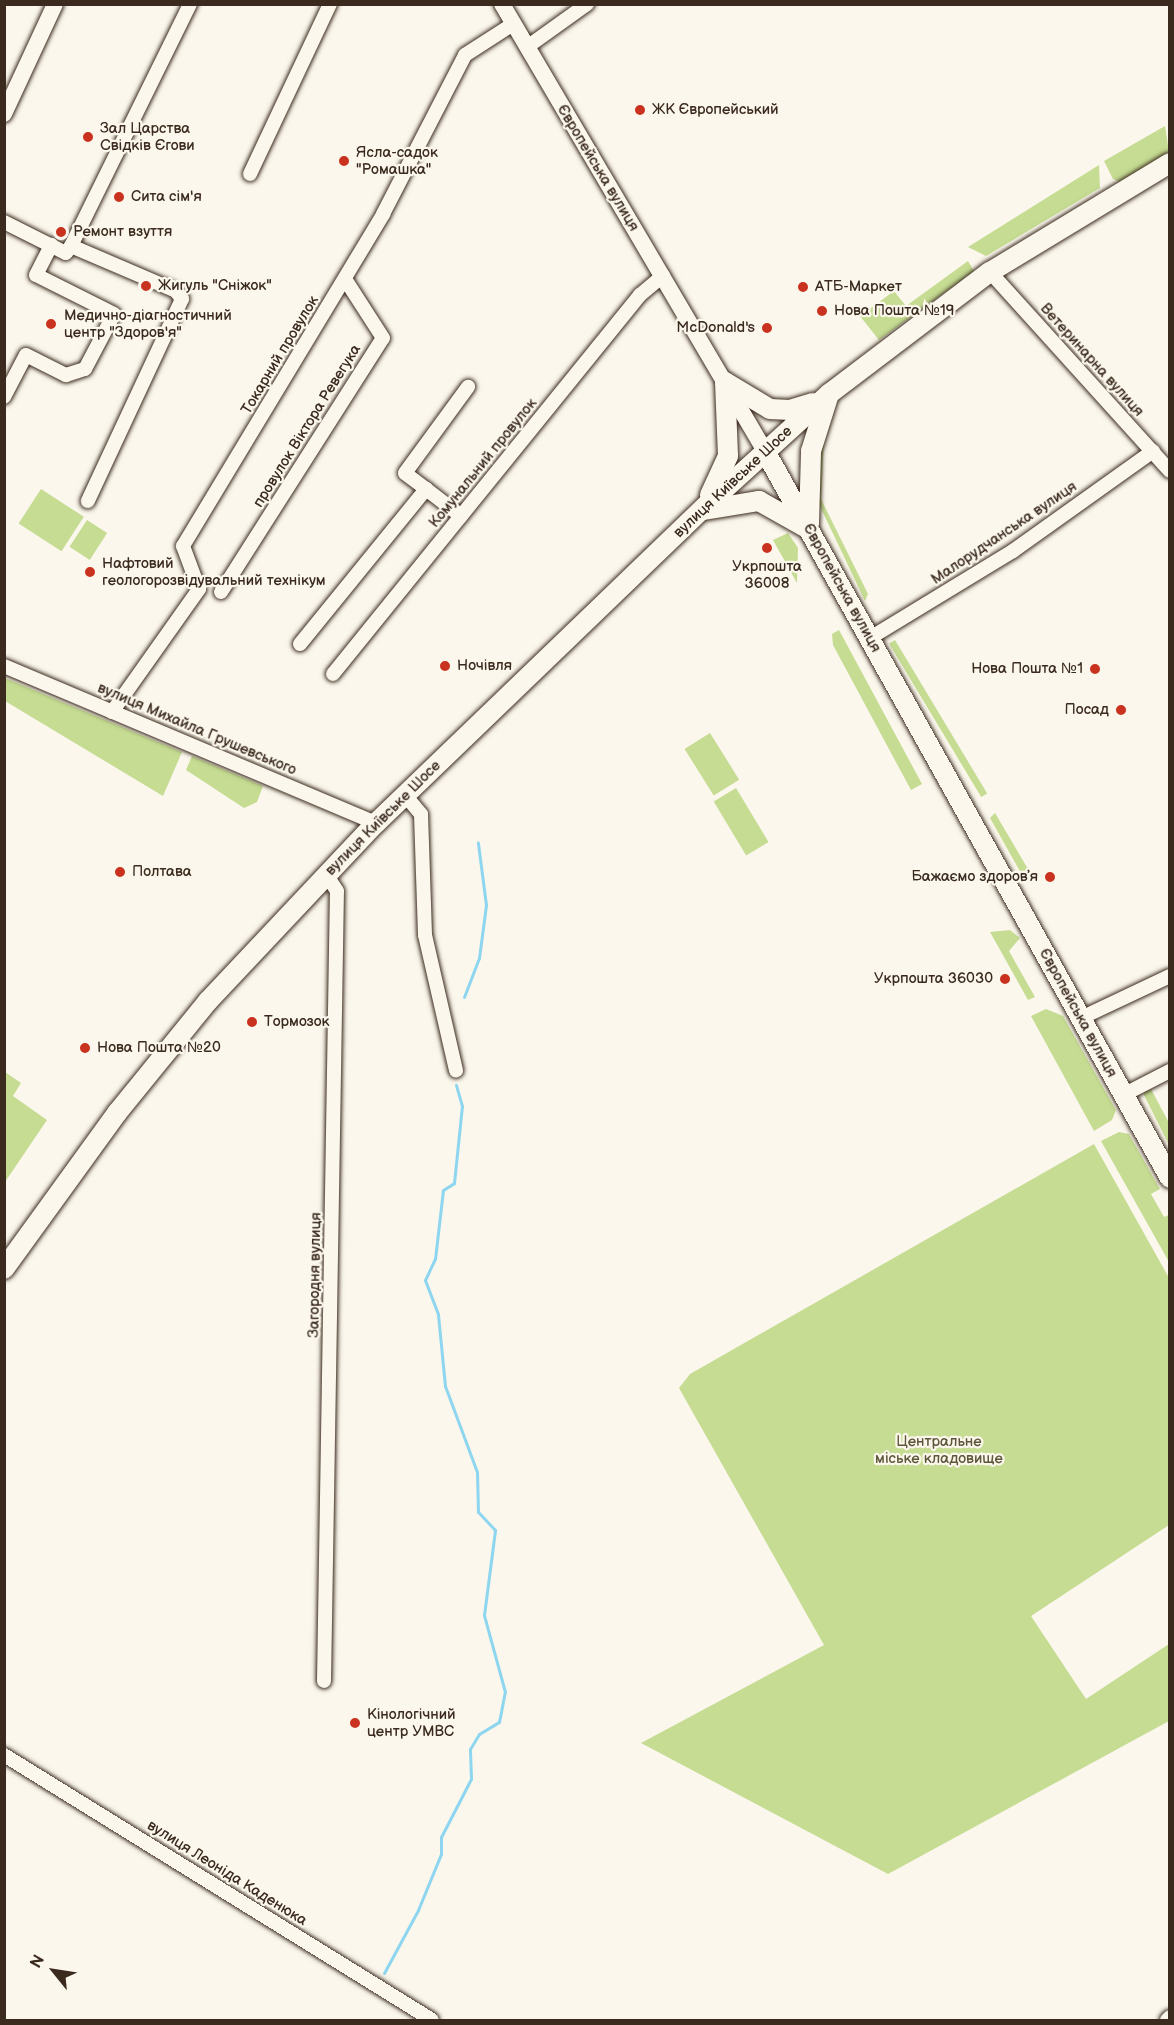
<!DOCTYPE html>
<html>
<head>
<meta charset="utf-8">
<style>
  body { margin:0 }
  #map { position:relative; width:1174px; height:2025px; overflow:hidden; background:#fbf7ec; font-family:"Balsamiq Sans",sans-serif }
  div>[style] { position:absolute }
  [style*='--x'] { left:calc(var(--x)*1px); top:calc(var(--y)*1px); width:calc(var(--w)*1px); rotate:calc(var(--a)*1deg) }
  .green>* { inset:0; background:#c5dc92; transform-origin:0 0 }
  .stream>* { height:3px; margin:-1.5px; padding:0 1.5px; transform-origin:1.5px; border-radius:1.5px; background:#8ed6f0 }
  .roads { filter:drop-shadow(0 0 2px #3b2a1e) drop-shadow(0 0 2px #3b2a1e) }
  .minor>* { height:14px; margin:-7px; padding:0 7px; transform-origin:7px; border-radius:7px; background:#fbf7ec }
  .major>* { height:16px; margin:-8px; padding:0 8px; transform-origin:8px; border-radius:8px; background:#fbf7ec }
  .highway>* { height:20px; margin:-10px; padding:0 10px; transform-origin:10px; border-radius:10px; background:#fbf7ec }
  .dots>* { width:16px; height:16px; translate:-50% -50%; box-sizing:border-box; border:3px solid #fbf7ec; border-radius:50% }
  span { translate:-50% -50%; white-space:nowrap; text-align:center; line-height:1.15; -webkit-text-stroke:4.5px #fbf7ec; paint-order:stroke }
  .poi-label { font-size:15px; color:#3b2a1e }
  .left { translate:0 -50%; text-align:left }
  .right { translate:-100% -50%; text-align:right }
  .street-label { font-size:15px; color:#3b2a1e }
  .park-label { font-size:15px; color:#5e563b }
  .frame { position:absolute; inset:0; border:6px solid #3b2a1e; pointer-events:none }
  .north { position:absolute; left:24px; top:1941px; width:60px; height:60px; -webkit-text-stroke:4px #fbf7ec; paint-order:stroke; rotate:300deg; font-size:16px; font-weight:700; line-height:24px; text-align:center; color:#3b2a1e }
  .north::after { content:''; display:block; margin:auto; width:21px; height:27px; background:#3b2a1e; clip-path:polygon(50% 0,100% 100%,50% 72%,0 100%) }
</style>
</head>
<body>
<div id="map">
  <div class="green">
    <div style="clip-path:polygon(1165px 126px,1169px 152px,1120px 182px,1113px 179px,1104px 161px)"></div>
    <div style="clip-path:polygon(1099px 165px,1100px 188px,986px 256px,968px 247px)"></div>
    <div style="clip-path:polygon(968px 261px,974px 271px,879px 340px,860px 316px,894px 291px,906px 306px)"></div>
    <div style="clip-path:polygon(824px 440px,821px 499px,868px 594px,865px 601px,817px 500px,815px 467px)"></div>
    <div style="left:41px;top:489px;width:51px;height:41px;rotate:33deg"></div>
    <div style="left:87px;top:520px;width:24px;height:32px;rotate:33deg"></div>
    <div style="clip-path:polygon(788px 533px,798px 548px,797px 583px,773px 540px)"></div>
    <div style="clip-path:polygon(839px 630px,922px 784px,911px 790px,833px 645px,832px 634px)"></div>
    <div style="left:895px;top:640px;width:179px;height:7px;rotate:59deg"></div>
    <div style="clip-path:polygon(5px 678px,182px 752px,163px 796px,5px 701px)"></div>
    <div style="left:710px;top:733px;width:55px;height:30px;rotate:58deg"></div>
    <div style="clip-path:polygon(192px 756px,263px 786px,257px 802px,244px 808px,186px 770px)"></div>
    <div style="left:736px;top:788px;width:63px;height:26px;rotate:59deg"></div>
    <div style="clip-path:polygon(995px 813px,1028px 869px,1021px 873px,990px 818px)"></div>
    <div style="clip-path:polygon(1010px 930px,1020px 938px,1009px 951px,1035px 997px,1028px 1000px,990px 932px)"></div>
    <div style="clip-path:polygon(1046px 1009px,1063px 1016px,1116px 1110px,1112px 1120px,1094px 1131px,1031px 1016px)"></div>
    <div style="clip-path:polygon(5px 1072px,21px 1083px,13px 1096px,47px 1120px,5px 1182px)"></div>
    <div style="clip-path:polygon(1151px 1089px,1169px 1123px,1169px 1145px,1143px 1093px)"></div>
    <div style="clip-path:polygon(1119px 1132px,1129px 1134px,1160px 1189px,1151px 1194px,1164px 1217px,1169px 1215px,1169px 1262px,1101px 1141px)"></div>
    <div style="clip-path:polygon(1094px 1144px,1169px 1278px,1169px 1525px,1031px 1616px,1086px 1699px,1169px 1644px,1169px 1721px,888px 1874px,641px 1743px,824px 1645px,679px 1388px,690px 1374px)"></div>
  </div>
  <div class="stream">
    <div style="--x:464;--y:997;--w:42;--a:-69"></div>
    <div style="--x:479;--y:958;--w:53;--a:-82.5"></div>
    <div style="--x:486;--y:905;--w:63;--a:-97.4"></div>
    <div style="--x:384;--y:1973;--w:72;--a:-61.6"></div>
    <div style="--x:418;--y:1910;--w:61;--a:-67.7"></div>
    <div style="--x:441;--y:1854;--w:17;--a:-90"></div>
    <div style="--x:441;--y:1837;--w:65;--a:-62.7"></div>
    <div style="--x:471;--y:1779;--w:30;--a:-92"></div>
    <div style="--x:470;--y:1749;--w:17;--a:-59"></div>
    <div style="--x:479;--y:1734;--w:23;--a:-31"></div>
    <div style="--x:499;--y:1722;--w:31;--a:-79"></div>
    <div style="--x:505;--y:1692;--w:80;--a:-105.3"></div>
    <div style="--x:484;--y:1615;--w:86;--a:-82.6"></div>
    <div style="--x:495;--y:1530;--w:25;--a:-133"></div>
    <div style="--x:478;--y:1512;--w:40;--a:-91.4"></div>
    <div style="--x:477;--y:1472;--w:92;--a:-110.4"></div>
    <div style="--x:445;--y:1386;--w:72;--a:-95.6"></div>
    <div style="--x:438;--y:1314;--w:36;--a:-111"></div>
    <div style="--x:425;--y:1280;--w:23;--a:-65"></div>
    <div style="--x:435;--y:1259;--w:69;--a:-83.4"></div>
    <div style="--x:443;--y:1190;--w:13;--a:-32"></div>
    <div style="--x:454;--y:1183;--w:77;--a:-84.1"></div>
    <div style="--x:462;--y:1106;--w:22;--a:-106"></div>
  </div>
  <div class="roads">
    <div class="minor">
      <div style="--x:527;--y:47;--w:74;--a:-35.6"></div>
      <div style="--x:250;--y:174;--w:188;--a:-64.8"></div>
      <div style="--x:4;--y:222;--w:69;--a:26.6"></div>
      <div style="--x:66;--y:253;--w:9;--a:-54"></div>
      <div style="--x:71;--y:246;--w:114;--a:23.2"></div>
      <div style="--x:176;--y:291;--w:10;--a:53"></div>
      <div style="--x:182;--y:299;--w:223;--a:115"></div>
      <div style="--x:71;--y:246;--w:270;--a:-63.8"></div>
      <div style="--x:990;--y:272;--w:268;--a:47.9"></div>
      <div style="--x:4;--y:397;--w:47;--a:-62.4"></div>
      <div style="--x:26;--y:355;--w:45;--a:26.6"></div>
      <div style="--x:66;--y:375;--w:20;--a:-18"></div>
      <div style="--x:85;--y:369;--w:62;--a:-62.2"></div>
      <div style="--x:114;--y:314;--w:87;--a:-153.4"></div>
      <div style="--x:36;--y:275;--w:34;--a:-63"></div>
      <div style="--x:426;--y:489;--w:44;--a:37.6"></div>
      <div style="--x:221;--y:592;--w:301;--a:-57.5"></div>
      <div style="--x:383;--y:338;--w:70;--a:-122.8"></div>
      <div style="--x:870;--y:638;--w:167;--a:-31.3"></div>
      <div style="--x:1013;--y:551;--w:172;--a:-35.5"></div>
      <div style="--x:300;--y:644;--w:200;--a:-50.9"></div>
      <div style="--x:426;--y:489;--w:26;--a:-143"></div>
      <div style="--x:405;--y:473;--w:107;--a:-53.8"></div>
      <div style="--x:4;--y:666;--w:404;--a:22.9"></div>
      <div style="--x:333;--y:674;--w:488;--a:-51"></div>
      <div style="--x:640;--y:295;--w:30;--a:-40"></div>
      <div style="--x:112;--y:712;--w:151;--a:-54.7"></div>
      <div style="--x:199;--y:589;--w:46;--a:-110.4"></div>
      <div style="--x:183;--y:546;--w:388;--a:-58.9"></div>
      <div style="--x:383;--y:214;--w:179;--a:-62.7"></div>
      <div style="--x:465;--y:55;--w:57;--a:-32.9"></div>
      <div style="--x:405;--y:795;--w:25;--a:50"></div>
      <div style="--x:421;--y:814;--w:121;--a:88.1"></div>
      <div style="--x:425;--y:935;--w:139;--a:77.1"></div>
      <div style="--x:1081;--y:1018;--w:98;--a:-25.3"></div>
      <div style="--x:1123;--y:1095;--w:53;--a:-27.1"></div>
      <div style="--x:324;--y:1681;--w:790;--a:-89.06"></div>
      <div style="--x:337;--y:891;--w:20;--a:-123"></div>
      <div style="--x:4;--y:1755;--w:503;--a:31.76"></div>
      <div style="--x:1167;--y:2020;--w:4;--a:-45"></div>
    </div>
    <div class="major">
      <div style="--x:502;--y:4;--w:519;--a:59.53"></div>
      <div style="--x:4;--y:114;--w:121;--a:-65.1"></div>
    </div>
    <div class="highway">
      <div style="--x:725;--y:382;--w:52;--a:31"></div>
      <div style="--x:770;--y:409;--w:20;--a:3"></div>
      <div style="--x:790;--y:410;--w:24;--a:-17"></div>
      <div style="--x:765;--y:451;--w:832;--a:60.88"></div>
      <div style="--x:710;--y:495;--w:43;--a:-65.2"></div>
      <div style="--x:728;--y:456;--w:74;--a:-92.3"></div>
      <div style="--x:704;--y:510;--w:56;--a:-9.3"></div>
      <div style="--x:759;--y:501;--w:55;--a:29.4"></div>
      <div style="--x:809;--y:524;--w:73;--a:-88.4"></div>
      <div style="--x:811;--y:451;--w:57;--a:-72.5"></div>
      <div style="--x:4;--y:1269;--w:193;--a:-54.1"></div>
      <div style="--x:117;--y:1113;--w:144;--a:-50.9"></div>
      <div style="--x:208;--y:1001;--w:245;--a:-46.7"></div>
      <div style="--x:376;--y:823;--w:460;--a:-43.9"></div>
      <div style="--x:708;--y:504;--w:164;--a:-42.3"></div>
      <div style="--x:829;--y:394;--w:202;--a:-37.2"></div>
      <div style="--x:990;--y:272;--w:210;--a:-31.2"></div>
    </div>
  </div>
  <div class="dots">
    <div style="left:640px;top:110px;background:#c8321e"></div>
    <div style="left:88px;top:137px;background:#c8321e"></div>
    <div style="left:344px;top:161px;background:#c8321e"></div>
    <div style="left:119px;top:197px;background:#c8321e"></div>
    <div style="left:61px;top:232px;background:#c8321e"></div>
    <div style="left:146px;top:286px;background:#c8321e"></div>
    <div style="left:803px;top:287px;background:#c8321e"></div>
    <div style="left:822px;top:311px;background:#c8321e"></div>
    <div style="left:51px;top:324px;background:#c8321e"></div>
    <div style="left:767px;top:328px;background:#c8321e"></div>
    <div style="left:767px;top:548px;background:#c8321e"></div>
    <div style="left:90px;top:572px;background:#c8321e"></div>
    <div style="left:445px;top:666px;background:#c8321e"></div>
    <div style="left:1095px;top:669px;background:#c8321e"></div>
    <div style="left:1121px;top:710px;background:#c8321e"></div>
    <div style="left:120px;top:872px;background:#c8321e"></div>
    <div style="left:1050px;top:877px;background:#c8321e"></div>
    <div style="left:1005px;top:979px;background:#c8321e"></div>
    <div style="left:252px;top:1022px;background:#c8321e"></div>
    <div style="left:85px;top:1048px;background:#c8321e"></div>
    <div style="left:355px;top:1723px;background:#c8321e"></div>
  </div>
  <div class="poi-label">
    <span class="left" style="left:652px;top:110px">ЖК Європейський</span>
    <span class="left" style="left:100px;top:137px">Зал Царства<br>Cвідків Єгови</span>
    <span class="left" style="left:356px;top:161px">Ясла-садок<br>"Ромашка"</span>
    <span class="left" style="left:131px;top:197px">Сита сім'я</span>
    <span class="left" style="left:73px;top:232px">Ремонт взуття</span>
    <span class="left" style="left:158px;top:286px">Жигуль "Сніжок"</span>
    <span class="left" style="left:815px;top:287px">АТБ-Маркет</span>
    <span class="left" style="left:834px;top:311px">Нова Пошта №19</span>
    <span class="left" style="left:64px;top:324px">Медично-діагностичний<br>центр "Здоров'я"</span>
    <span class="right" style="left:755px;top:328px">McDonald's</span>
    <span class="left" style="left:102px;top:572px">Нафтовий<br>геологорозвідувальний технікум</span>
    <span style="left:767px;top:575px">Укрпошта<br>36008</span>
    <span class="left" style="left:457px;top:666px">Ночівля</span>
    <span class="right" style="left:1083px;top:669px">Нова Пошта №1</span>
    <span class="right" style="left:1109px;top:710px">Посад</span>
    <span class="left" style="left:132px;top:872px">Полтава</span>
    <span class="right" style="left:1038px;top:877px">Бажаємо здоровʼя</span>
    <span class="right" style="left:993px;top:979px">Укрпошта 36030</span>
    <span class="left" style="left:264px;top:1022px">Тормозок</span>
    <span class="left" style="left:97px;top:1048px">Нова Пошта №20</span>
    <span class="left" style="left:367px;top:1723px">Кінологічний<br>центр УМВС</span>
  </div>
  <div class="street-label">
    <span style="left:598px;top:168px;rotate:59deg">Європейська вулиця</span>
    <span style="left:280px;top:355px;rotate:-59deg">Токарний провулок</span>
    <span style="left:1092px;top:360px;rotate:48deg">Ветеринарна вулиця</span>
    <span style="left:307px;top:426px;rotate:-58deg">провулок Віктора Ревегука</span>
    <span style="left:483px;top:463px;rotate:-51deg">Комунальний провулок</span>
    <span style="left:733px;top:482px;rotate:-43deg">вулиця Київське Шосе</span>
    <span style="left:1004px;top:533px;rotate:-34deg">Малорудчанська вулиця</span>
    <span style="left:842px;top:588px;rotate:61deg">Європейська вулиця</span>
    <span style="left:197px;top:729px;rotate:23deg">вулиця Михайла Грушевського</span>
    <span style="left:383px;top:818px;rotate:-45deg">вулиця Київське Шосе</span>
    <span style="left:1078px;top:1013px;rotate:61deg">Європейська вулиця</span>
    <span style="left:315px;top:1275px;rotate:-89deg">Загородня вулиця</span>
    <span style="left:227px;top:1873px;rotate:32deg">вулиця Леоніда Каденюка</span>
  </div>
  <div class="park-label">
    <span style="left:939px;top:1450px">Центральне<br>міське кладовище</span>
  </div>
  <div class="frame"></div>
  <div class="north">N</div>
</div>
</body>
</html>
